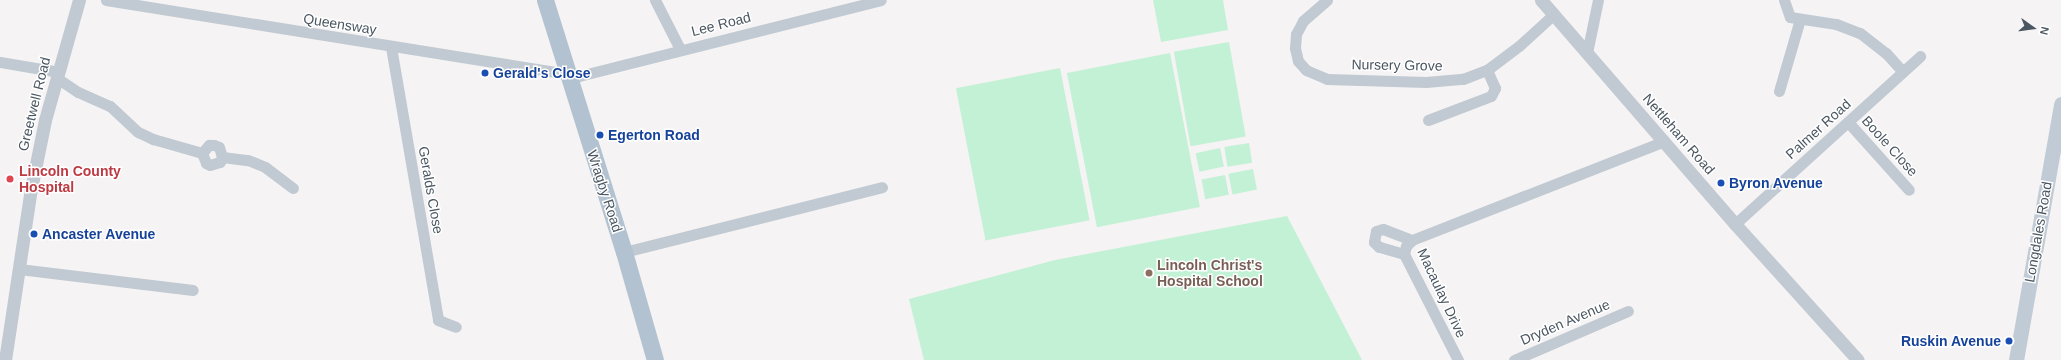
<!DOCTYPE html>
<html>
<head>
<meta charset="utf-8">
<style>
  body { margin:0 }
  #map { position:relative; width:2061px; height:360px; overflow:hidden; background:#f5f3f3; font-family:Helvetica,sans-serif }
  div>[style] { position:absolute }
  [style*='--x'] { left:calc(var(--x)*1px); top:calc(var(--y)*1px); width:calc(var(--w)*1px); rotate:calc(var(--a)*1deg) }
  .green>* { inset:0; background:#c3f1d5; transform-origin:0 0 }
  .minor>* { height:11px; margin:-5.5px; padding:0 5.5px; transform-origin:5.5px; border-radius:5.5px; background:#c1cad2 }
  .tertiary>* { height:13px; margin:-6.5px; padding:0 6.5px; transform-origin:6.5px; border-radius:6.5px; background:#c1cad2 }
  .secondary>* { height:15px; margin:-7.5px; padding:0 7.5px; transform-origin:7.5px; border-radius:7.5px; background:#c1cbd6 }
  .primary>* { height:17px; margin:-8.5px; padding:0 8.5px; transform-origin:8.5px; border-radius:8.5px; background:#b3c2d1 }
  .dots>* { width:11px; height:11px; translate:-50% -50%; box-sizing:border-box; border:2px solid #fff; border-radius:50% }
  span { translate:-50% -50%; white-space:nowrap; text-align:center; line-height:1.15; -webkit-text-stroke:3px #fff; paint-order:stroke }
  .street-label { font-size:14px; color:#4a5661 }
  .transit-label { font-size:14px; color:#164399; font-weight:700 }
  .left { translate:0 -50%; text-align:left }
  .right { translate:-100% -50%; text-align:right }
  .health-label { font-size:14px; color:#be3a42; font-weight:700 }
  .education-label { font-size:14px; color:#785e54; font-weight:700 }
  .north { position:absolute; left:2013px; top:8px; width:40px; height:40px; -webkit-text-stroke:3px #fff; paint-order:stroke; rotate:104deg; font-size:11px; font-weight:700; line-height:16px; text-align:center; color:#4a5661 }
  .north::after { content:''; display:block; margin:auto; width:14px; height:18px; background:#4a5661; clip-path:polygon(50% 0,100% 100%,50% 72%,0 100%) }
</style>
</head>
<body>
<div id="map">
  <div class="green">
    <div style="clip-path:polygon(1153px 0,1223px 0,1228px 30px,1161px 42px)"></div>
    <div style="left:1229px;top:42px;width:96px;height:56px;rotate:80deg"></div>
    <div style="left:1170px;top:53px;width:157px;height:105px;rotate:79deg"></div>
    <div style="left:1060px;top:68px;width:155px;height:106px;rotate:79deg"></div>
    <div style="left:1249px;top:143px;width:20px;height:25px;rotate:81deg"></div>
    <div style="left:1220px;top:148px;width:19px;height:25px;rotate:78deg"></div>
    <div style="left:1253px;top:169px;width:21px;height:25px;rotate:79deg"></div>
    <div style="left:1225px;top:175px;width:20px;height:24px;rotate:79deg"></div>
    <div style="clip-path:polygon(1287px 216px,1362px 360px,924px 360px,909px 299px,1055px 260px)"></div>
  </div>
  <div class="minor">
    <div style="--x:106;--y:0;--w:479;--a:9.1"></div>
    <div style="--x:579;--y:76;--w:311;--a:-14.1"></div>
    <div style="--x:655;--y:0;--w:55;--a:63"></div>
    <div style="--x:1327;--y:0;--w:32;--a:139"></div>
    <div style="--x:1303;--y:21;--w:15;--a:118"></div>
    <div style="--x:1296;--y:34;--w:14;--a:94"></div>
    <div style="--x:1295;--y:48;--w:13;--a:77"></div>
    <div style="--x:1298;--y:61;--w:12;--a:48"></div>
    <div style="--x:1306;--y:70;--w:23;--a:23"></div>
    <div style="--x:1327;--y:79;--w:99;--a:1.7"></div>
    <div style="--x:1426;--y:82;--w:37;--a:-5"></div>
    <div style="--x:1463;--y:79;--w:26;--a:-21"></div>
    <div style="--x:1487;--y:70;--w:40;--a:-37"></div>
    <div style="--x:1519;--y:46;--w:47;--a:-42.4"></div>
    <div style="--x:1784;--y:0;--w:18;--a:71"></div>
    <div style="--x:1790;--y:17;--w:47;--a:8.7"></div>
    <div style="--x:1836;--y:24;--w:26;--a:21"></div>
    <div style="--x:1860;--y:33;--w:33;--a:38"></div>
    <div style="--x:1886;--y:53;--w:25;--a:48"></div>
    <div style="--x:391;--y:47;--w:277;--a:80.2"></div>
    <div style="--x:438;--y:320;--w:19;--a:21"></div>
    <div style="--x:1587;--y:53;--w:54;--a:-78.3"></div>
    <div style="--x:0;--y:62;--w:60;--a:9.6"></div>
    <div style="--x:57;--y:78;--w:25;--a:34"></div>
    <div style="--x:78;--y:92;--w:35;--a:24"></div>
    <div style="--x:110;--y:106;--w:38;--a:43"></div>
    <div style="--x:138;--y:132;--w:17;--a:25"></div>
    <div style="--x:153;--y:139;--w:51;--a:15.9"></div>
    <div style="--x:202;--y:153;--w:11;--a:-49"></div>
    <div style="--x:209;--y:145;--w:5;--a:0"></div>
    <div style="--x:214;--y:145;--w:5;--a:22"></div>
    <div style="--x:219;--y:147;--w:10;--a:73"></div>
    <div style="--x:1779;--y:91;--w:75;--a:-73.7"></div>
    <div style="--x:1428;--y:120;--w:67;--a:-20.9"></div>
    <div style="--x:1491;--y:96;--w:9;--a:-63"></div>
    <div style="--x:1495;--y:88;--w:20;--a:-114"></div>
    <div style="--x:1848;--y:122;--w:91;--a:48.1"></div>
    <div style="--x:202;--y:153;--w:11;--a:68"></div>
    <div style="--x:206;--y:163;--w:4;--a:27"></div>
    <div style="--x:210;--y:165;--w:10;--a:-17"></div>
    <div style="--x:220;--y:162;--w:5;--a:-68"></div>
    <div style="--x:222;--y:157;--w:26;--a:7"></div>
    <div style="--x:248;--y:160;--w:18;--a:22"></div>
    <div style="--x:265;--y:167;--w:35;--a:37"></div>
    <div style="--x:1735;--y:224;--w:250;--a:-42.2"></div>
    <div style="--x:624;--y:252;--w:266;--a:-14.1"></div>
    <div style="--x:1404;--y:254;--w:26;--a:-164"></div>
    <div style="--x:1379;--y:247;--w:7;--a:-135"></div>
    <div style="--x:1374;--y:242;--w:11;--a:-80"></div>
    <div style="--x:1376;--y:231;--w:7;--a:-16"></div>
    <div style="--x:1383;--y:229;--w:31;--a:21"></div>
    <div style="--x:19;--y:269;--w:175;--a:6.9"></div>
    <div style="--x:1458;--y:360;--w:119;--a:-117"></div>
    <div style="--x:1404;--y:254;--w:8;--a:-76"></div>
    <div style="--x:1406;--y:246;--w:8;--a:-45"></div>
    <div style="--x:1412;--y:240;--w:271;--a:-21.4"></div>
    <div style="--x:1514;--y:360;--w:124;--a:-23.3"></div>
  </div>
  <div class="tertiary">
    <div style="--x:1541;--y:0;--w:296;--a:49.1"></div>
    <div style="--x:1735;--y:224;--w:183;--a:47.9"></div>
    <div style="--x:5;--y:360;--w:173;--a:-81.4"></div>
    <div style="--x:31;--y:189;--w:70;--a:-78.5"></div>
    <div style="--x:45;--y:120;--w:125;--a:-74.2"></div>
  </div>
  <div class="secondary">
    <div style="--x:2016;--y:360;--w:260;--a:-80"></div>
  </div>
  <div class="primary">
    <div style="--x:545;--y:0;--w:264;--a:72.6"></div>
    <div style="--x:624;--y:252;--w:112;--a:74"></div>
  </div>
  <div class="dots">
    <div style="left:485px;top:73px;background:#1a4fb4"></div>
    <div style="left:600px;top:135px;background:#1a4fb4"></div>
    <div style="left:10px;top:179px;background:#e0444e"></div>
    <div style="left:1721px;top:183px;background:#1a4fb4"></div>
    <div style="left:34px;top:234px;background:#1a4fb4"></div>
    <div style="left:1149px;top:273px;background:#8d6e63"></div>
    <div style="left:2009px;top:341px;background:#1a4fb4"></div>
  </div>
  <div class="street-label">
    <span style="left:340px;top:24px;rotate:9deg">Queensway</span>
    <span style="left:721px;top:24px;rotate:-14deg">Lee Road</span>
    <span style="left:1397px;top:65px;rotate:1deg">Nursery Grove</span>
    <span style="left:34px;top:104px;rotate:-76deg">Greetwell Road</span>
    <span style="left:1818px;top:129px;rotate:-42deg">Palmer Road</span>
    <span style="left:1679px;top:134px;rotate:49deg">Nettleham Road</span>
    <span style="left:1890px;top:146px;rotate:48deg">Boole Close</span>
    <span style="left:431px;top:190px;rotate:80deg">Geralds Close</span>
    <span style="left:605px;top:191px;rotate:72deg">Wragby Road</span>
    <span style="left:2038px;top:232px;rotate:-80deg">Longdales Road</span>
    <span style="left:1442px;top:293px;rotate:65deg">Macaulay Drive</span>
    <span style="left:1565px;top:322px;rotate:-23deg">Dryden Avenue</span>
  </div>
  <div class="transit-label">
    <span class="left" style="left:493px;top:73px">Gerald's Close</span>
    <span class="left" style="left:608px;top:135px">Egerton Road</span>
    <span class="left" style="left:1729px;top:183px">Byron Avenue</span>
    <span class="left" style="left:42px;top:234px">Ancaster Avenue</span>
    <span class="right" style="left:2001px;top:341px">Ruskin Avenue</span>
  </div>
  <div class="health-label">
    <span class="left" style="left:19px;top:179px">Lincoln County<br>Hospital</span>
  </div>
  <div class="education-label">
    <span class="left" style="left:1157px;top:273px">Lincoln Christ's<br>Hospital School</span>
  </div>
  <div class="north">N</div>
</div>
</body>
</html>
